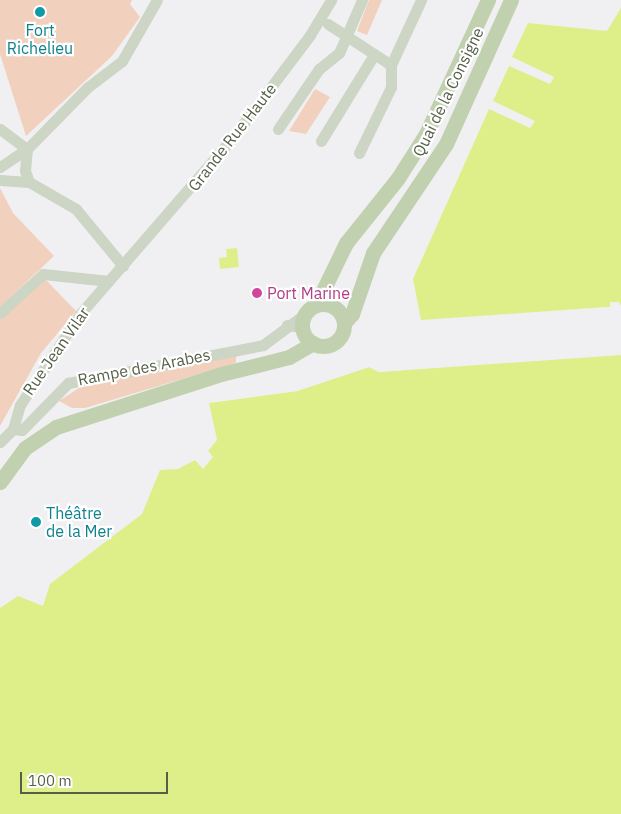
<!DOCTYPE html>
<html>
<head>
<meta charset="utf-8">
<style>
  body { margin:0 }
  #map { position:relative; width:621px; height:814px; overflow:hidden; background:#f0f0f3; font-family:"IBM Plex Sans",sans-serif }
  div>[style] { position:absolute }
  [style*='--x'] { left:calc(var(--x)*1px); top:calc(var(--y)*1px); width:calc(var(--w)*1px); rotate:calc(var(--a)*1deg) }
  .green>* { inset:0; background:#f1d0be }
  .water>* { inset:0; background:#deef8a }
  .pier>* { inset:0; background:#f0f0f3 }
  .minor>* { height:11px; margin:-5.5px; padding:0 5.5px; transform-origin:5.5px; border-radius:5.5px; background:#cdd5c4 }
  .major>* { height:15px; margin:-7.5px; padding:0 7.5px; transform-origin:7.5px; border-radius:7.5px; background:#c1d0af }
  .major>.ring { margin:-7.5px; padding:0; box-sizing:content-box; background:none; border:15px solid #c1d0af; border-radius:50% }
  .dots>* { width:14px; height:14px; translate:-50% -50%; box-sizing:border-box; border:2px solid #fff; border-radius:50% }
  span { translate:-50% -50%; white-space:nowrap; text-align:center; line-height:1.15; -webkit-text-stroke:4.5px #fff; paint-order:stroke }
  .culture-label { font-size:16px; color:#0d838f }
  .left { translate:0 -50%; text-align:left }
  .street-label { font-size:16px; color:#545f47 }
  .hotel-label { font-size:16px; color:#b23c85 }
  .scale { position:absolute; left:20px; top:772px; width:148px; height:22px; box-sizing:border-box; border:2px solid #545f47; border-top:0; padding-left:6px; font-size:15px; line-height:18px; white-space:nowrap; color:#545f47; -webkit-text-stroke:4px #fff; paint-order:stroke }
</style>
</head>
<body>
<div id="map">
  <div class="green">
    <div style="clip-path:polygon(0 0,132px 0,130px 4px,140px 17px,112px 56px,26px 136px,0 54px)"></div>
    <div style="clip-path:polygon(369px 0,382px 0,367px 35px,357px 31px)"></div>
    <div style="clip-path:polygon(315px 89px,330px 97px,306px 134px,289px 131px)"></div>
    <div style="clip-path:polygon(0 188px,13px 213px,54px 256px,0 307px)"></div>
    <div style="clip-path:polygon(44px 278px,76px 311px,41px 353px,0 426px,0 318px)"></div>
    <div style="clip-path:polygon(236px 355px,236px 363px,85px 408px,72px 408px,59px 401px,85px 384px)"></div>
  </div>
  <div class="water">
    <div style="clip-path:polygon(621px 8px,621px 306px,619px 302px,610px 302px,610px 307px,421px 320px,413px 279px,489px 109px,530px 128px,535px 121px,493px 101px,509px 66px,550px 84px,554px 77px,512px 57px,528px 23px,607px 31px)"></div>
    <div style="clip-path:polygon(237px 248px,239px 267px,220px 269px,219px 258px,227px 257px,226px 249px)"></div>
    <div style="clip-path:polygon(621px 355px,621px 814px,0 814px,0 608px,18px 596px,43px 606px,50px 584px,142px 514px,160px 470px,178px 469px,195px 460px,203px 469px,213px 457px,208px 451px,217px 440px,209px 403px,297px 391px,369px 367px,379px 372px)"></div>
  </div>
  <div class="pier">
    <div style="clip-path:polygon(606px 307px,612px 307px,421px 320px)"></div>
    <div style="clip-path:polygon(621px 352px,379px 372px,369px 367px,297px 391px,209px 403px,296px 388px,368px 364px,379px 369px)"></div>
  </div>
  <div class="minor">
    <div style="--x:328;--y:24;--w:75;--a:33.1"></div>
    <div style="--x:0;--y:129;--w:34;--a:37"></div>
    <div style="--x:278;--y:129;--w:73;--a:-55.7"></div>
    <div style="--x:319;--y:69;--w:26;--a:-39"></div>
    <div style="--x:339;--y:53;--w:58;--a:-66.5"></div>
    <div style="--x:321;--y:141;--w:101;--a:-58.4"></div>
    <div style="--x:359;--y:153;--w:73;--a:-64.1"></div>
    <div style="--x:391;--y:87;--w:22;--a:-90"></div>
    <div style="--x:391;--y:65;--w:72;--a:-65.2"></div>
    <div style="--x:0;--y:167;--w:32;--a:-34"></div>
    <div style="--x:0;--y:180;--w:29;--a:4"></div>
    <div style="--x:123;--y:266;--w:74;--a:-129.5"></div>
    <div style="--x:76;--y:209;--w:54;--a:-150.1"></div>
    <div style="--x:29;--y:182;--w:12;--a:-110"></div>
    <div style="--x:25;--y:171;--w:22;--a:-85"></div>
    <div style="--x:27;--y:149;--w:87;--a:-45.5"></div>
    <div style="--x:88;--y:87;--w:43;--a:-37.4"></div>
    <div style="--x:122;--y:61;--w:70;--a:-60.2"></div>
    <div style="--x:0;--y:313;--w:58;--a:-42.2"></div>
    <div style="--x:43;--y:274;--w:66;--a:6.1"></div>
    <div style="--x:287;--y:325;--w:15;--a:8"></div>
    <div style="--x:13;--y:429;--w:25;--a:-74"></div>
    <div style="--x:20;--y:405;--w:109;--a:-56.6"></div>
    <div style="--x:80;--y:314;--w:235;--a:-49.1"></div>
    <div style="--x:234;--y:136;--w:126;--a:-53"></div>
    <div style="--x:310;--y:35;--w:41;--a:-59"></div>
    <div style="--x:13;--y:429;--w:9;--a:6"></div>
    <div style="--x:22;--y:430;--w:66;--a:-45.6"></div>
    <div style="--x:68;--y:383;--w:199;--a:-11"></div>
    <div style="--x:263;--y:345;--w:52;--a:-36.4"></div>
    <div style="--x:0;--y:442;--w:18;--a:-45"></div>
  </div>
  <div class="major">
    <div class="ring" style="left:302px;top:304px;width:27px;height:27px"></div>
    <div style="--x:316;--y:305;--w:69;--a:-64.2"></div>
    <div style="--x:346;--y:243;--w:83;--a:-51.3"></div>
    <div style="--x:398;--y:178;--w:52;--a:-57.5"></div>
    <div style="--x:426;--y:134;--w:148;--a:-65.2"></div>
    <div style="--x:344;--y:323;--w:12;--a:-48"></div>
    <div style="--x:352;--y:314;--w:65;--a:-71"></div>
    <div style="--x:373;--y:253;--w:131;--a:-56.2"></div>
    <div style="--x:446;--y:144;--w:158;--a:-65.7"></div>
    <div style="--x:0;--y:482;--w:42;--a:-53.7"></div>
    <div style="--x:25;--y:448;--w:37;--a:-34"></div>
    <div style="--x:56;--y:427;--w:173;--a:-17.8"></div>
    <div style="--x:221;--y:374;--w:70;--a:-14"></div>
    <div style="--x:289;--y:357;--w:28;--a:-30"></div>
  </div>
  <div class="dots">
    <div style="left:40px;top:12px;background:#0f9aa8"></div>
    <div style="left:257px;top:293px;background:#d1479c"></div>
    <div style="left:36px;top:522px;background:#0f9aa8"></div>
  </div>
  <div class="culture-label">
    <span style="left:40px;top:39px">Fort<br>Richelieu</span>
    <span class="left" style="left:46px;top:522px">Théâtre<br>de la Mer</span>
  </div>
  <div class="street-label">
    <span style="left:448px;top:92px;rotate:-64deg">Quai de la Consigne</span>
    <span style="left:232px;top:137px;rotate:-52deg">Grande Rue Haute</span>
    <span style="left:56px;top:351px;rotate:-55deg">Rue Jean Vilar</span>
    <span style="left:144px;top:367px;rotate:-11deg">Rampe des Arabes</span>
  </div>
  <div class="hotel-label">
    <span class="left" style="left:267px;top:293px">Port Marine</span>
  </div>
  <div class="scale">100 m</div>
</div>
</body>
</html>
